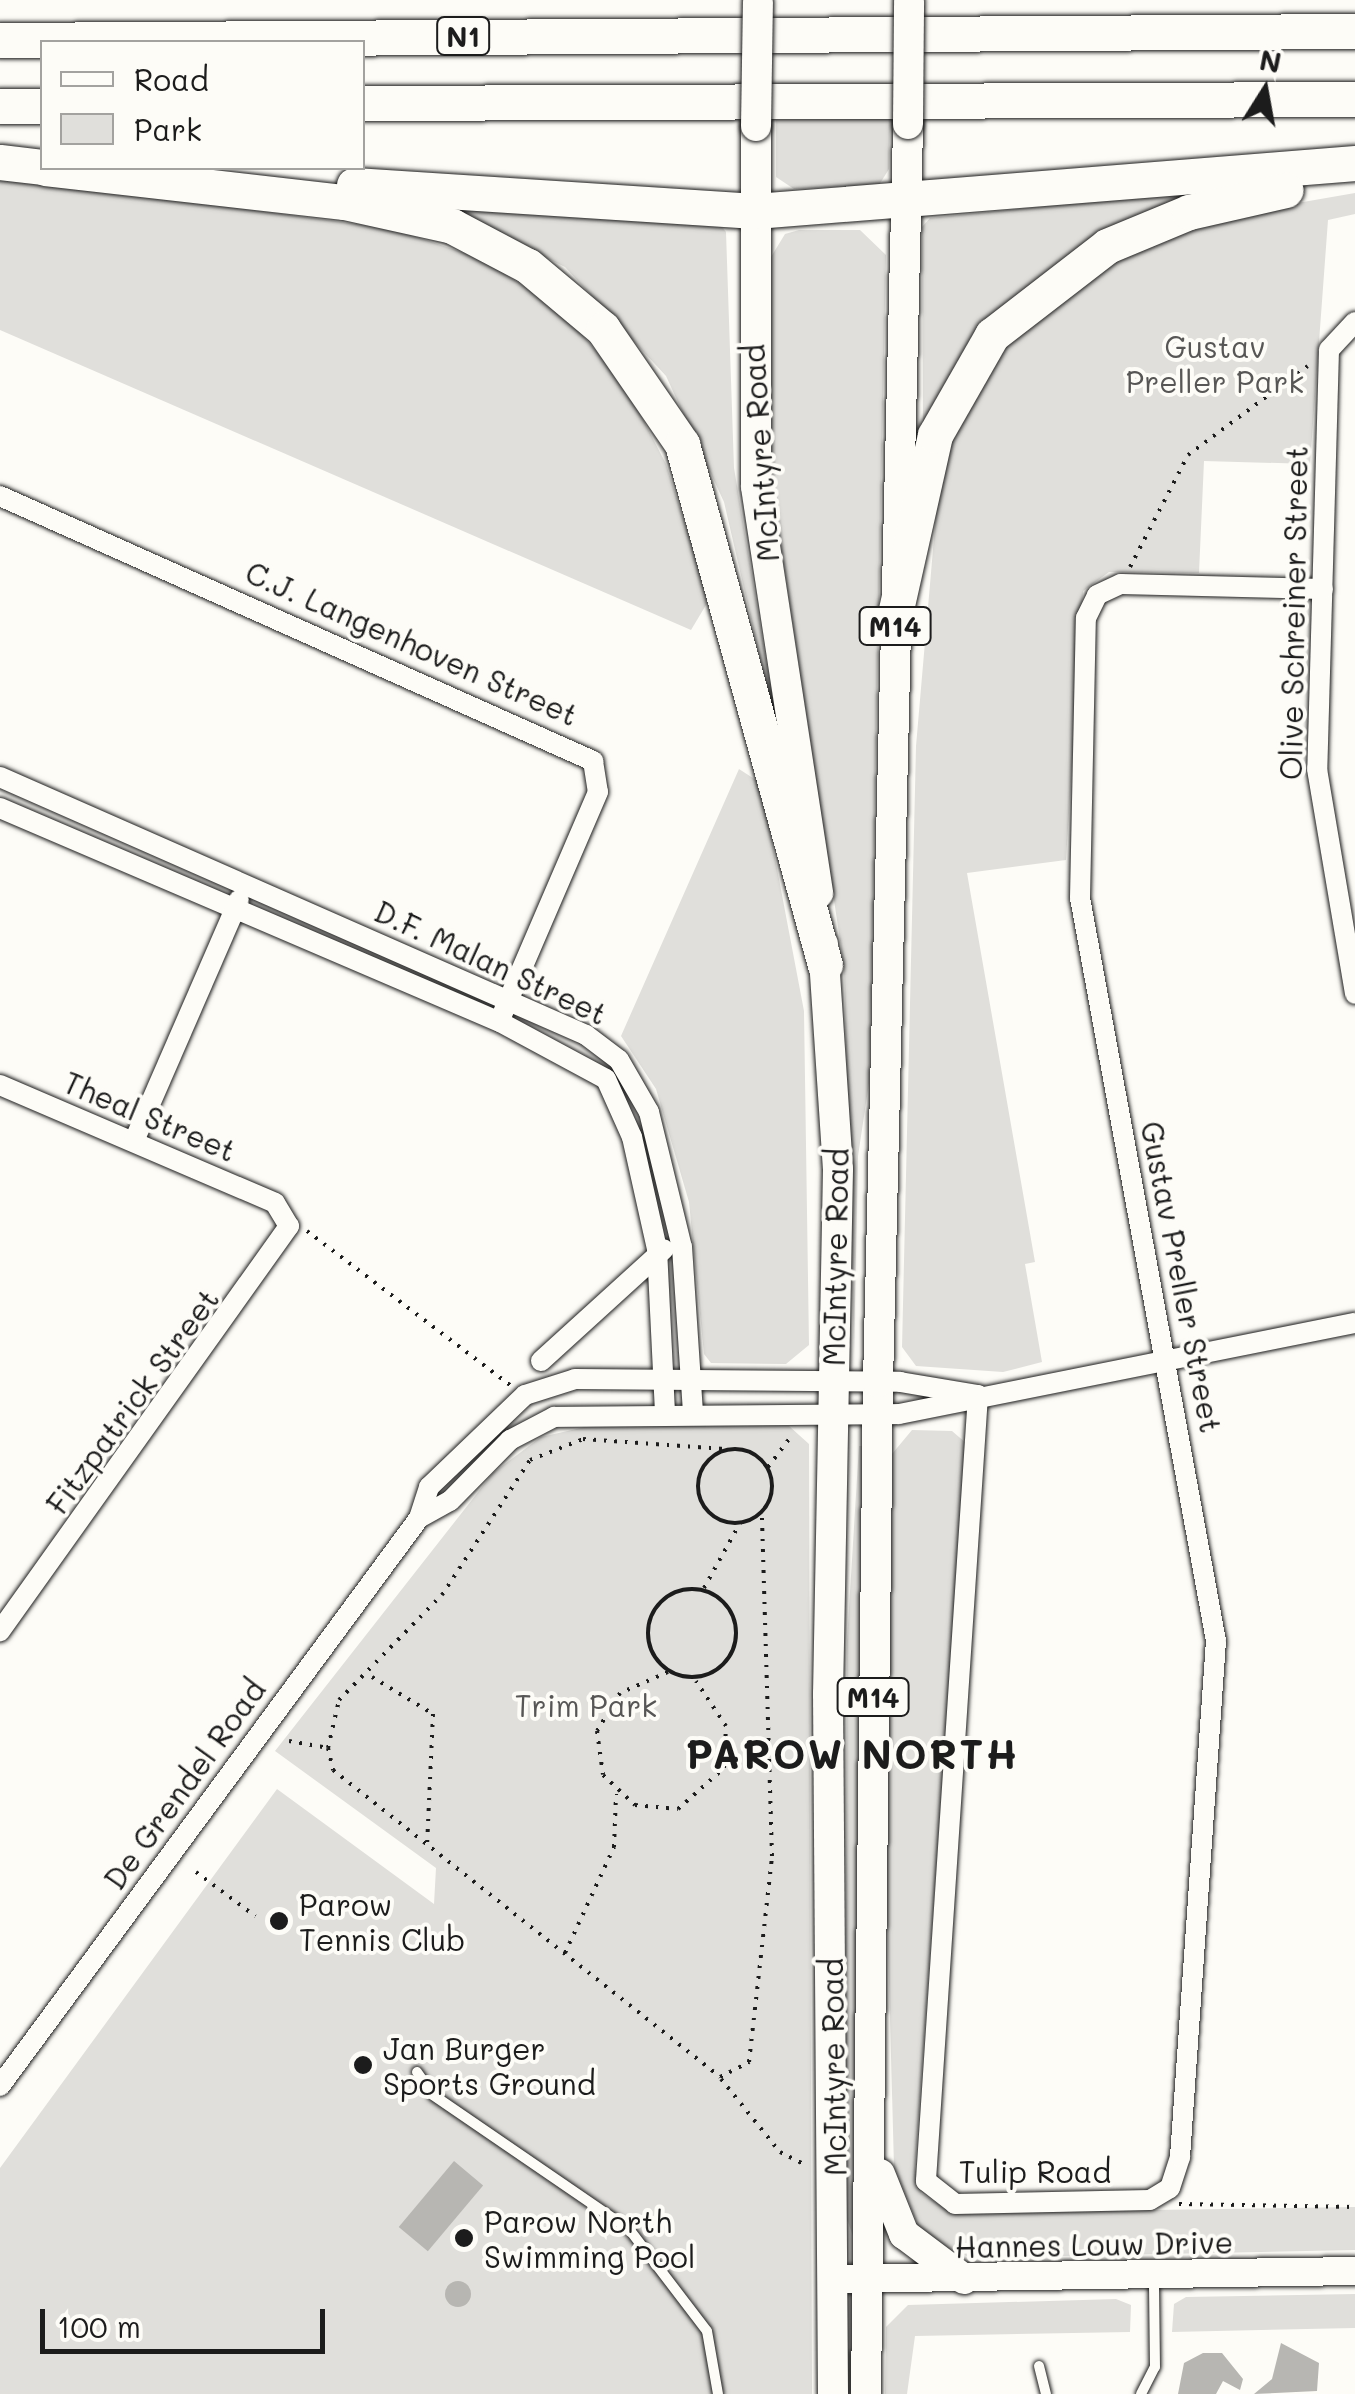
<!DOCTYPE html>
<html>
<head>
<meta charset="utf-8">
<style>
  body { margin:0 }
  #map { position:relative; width:1355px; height:2394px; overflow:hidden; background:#fdfcf7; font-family:Mali,sans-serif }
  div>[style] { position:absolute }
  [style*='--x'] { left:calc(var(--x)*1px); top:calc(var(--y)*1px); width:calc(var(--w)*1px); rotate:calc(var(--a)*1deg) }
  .green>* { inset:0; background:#e0dfdb }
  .water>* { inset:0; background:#b7b6b2; transform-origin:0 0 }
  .round { border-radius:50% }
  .path>* { height:4px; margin-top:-2px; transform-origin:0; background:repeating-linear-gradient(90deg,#1c1c1c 0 2.5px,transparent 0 10.5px) }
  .path>.ring { margin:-2px; padding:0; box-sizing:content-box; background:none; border:4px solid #1c1c1c; border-radius:50% }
  .roads { filter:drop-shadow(0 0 2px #1c1c1c) drop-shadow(0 0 2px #1c1c1c) }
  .lane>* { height:10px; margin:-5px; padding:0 5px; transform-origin:5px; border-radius:5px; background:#fdfcf7 }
  .street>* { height:20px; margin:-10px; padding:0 10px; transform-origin:10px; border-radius:10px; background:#fdfcf7 }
  .secondary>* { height:28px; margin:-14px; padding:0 14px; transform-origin:14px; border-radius:14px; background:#fdfcf7 }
  .primary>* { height:30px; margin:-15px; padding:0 15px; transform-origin:15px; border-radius:15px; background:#fdfcf7 }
  .highway>* { height:35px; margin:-17.5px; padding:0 17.5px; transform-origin:17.5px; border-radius:17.5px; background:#fdfcf7 }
  .bridges { filter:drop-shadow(0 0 2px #1c1c1c) drop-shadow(0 0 2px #1c1c1c) }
  .primary-bridge>* { height:30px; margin:-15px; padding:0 15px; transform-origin:15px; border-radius:15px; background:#fdfcf7 }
  .dots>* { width:28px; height:28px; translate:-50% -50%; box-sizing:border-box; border:5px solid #fdfcf7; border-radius:50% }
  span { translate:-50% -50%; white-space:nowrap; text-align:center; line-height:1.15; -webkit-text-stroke:8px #fdfcf7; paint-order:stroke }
  .shield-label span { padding:2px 8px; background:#fdfcf7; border:2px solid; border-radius:8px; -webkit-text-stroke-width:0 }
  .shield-label { font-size:28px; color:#1c1c1c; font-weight:700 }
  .park-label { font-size:30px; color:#575655 }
  .street-label { font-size:30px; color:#1c1c1c }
  .poi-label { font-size:30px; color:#1c1c1c }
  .left { translate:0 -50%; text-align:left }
  .district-label { font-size:40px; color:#1c1c1c; font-weight:700; letter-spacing:2.5px }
  .legend { position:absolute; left:40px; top:40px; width:325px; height:130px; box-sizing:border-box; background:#fdfcf7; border:2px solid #a3a29f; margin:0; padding:12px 18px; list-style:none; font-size:30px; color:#1c1c1c }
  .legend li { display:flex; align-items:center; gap:20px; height:50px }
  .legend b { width:50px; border:2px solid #a3a29f }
  .north { position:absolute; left:1215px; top:40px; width:100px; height:100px; -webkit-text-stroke:8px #fdfcf7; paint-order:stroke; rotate:11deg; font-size:28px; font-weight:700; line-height:40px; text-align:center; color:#1c1c1c }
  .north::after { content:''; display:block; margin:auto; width:35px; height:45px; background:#1c1c1c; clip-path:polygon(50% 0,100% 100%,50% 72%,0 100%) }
  .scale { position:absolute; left:40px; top:2309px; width:285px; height:45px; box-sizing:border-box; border:5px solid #1c1c1c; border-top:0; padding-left:12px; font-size:30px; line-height:35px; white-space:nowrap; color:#1c1c1c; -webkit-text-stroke:8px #fdfcf7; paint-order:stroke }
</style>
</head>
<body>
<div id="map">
  <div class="green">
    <div style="clip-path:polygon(890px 119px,889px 169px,879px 185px,794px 189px,776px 177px,776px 120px)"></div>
    <div style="clip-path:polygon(0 176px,393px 229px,482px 259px,562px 311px,625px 385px,666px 464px,709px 600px,691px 630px,0 330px)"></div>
    <div style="clip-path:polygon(1183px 192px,1188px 206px,1127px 226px,923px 427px,922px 227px,930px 218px)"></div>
    <div style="clip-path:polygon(1355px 193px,1355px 214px,1328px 220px,1310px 464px,1204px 461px,1199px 573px,1109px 572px,1083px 591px,1066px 860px,967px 873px,1035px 1262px,1025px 1264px,1042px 1362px,1003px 1372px,916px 1366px,902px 1347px,916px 746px,941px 457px,990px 358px,1076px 278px,1222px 216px)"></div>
    <div style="clip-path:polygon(430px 200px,718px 222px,726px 232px,734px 468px,780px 744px,724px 502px,666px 376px,565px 267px)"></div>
    <div style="clip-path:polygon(799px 230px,860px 230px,886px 255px,869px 1083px,858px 1156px,854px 1354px,844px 967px,772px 484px,771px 257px,785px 234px)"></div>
    <div style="clip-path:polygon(739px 769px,759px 782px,764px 800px,804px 1011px,809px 1345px,786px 1364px,711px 1363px,704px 1354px,689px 1202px,656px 1089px,621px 1036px)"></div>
    <div style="clip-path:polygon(603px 1423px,789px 1426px,809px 1444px,812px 2394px,0 2394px,0 2168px,277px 1789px,434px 1904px,436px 1868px,275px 1751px,493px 1473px,541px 1437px)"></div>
    <div style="clip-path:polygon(912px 1430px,952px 1431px,966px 1443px,915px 2167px,921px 2193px,952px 2213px,1355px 2207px,1355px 2250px,973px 2258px,925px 2242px,894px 2167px,886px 1870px,892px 1454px)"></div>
    <div style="clip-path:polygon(859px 1446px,866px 1446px,856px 2244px,845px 2214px,847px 1641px)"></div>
    <div style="clip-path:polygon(1355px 2294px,1355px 2328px,1172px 2332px,1174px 2304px,1186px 2297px)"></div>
    <div style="clip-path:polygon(1116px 2299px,1131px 2305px,1130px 2332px,915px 2336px,907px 2394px,885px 2394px,886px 2327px,908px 2305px)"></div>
  </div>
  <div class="water">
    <div style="left:454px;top:2161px;width:38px;height:86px;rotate:40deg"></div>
    <div class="round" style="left:445px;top:2281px;width:26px;height:26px"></div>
    <div style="clip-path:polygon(1281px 2343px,1319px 2363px,1317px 2391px,1254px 2394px,1272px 2379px)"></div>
    <div style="clip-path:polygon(1203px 2353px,1222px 2353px,1243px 2379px,1240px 2390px,1223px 2381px,1216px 2394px,1178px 2394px,1184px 2363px)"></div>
  </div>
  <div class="path">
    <div style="--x:1130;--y:567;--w:126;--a:-62.6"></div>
    <div style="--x:1188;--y:455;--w:149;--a:-36.6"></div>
    <div style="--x:307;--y:1231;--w:255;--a:37.2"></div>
    <div class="ring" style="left:698px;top:1449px;width:70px;height:70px"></div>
    <div style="--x:768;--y:1467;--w:39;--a:-53"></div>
    <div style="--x:704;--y:1588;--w:74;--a:-61"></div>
    <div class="ring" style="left:648px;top:1589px;width:84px;height:84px"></div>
    <div style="--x:668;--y:1672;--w:52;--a:156.4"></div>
    <div style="--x:620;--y:1693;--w:44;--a:121.2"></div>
    <div style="--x:597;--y:1731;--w:44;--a:82.2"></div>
    <div style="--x:603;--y:1775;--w:44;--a:43.2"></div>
    <div style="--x:635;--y:1805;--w:43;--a:5.3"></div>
    <div style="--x:678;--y:1809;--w:62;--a:-41.7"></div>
    <div style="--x:724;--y:1768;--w:42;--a:-87.3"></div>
    <div style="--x:726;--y:1726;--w:54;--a:-123.7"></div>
    <div style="--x:372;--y:1677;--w:71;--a:31.2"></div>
    <div style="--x:433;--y:1714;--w:133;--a:92.6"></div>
    <div style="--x:289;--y:1741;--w:40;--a:10"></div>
    <div style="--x:328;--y:1748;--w:23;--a:77"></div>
    <div style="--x:333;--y:1770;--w:494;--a:38.4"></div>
    <div style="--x:720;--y:2077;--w:33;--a:-27"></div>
    <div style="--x:749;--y:2062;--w:207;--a:-83.6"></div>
    <div style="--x:772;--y:1856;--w:344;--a:-91.7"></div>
    <div style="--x:328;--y:1748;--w:49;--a:-77.1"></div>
    <div style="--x:339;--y:1700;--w:147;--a:-45.6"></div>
    <div style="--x:442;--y:1595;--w:161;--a:-56.9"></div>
    <div style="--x:530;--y:1460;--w:57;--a:-21.6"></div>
    <div style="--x:583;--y:1439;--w:142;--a:4"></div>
    <div style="--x:196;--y:1872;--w:74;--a:36.7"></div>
    <div style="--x:565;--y:1953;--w:117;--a:-65.2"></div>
    <div style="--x:614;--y:1847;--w:53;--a:-87.8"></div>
    <div style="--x:721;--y:2079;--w:94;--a:51.1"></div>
    <div style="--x:780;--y:2152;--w:30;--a:27"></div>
    <div style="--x:1179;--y:2204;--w:176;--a:1"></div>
  </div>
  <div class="roads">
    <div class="lane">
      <div style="--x:417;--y:2072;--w:28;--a:55"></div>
      <div style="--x:433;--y:2095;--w:237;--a:34.4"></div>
      <div style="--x:629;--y:2229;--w:128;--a:52.6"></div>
      <div style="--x:707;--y:2331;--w:64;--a:80.1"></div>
      <div style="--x:1039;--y:2366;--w:29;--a:76"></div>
      <div style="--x:1141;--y:2394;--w:30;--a:-63"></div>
      <div style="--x:1155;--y:2367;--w:88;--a:-90.7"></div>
    </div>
    <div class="street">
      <div style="--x:1355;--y:322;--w:38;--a:133"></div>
      <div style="--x:1329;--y:350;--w:419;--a:91.6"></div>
      <div style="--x:1317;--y:769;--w:228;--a:80.4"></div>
      <div style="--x:0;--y:496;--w:650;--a:24.08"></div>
      <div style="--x:593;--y:761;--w:31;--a:81"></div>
      <div style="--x:598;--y:792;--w:241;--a:113.3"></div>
      <div style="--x:0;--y:777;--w:640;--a:23.76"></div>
      <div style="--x:586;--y:1035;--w:41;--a:37.1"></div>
      <div style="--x:619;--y:1060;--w:60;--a:60"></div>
      <div style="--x:649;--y:1112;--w:139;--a:76.3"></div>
      <div style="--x:682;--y:1247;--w:165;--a:86.2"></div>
      <div style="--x:0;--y:808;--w:544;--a:23.17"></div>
      <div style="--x:500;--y:1022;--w:120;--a:28.3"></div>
      <div style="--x:606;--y:1079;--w:64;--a:65.9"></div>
      <div style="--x:632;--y:1137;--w:115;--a:77.4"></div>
      <div style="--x:657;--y:1249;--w:163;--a:87.2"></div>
      <div style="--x:0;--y:1085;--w:299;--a:23.2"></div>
      <div style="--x:275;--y:1203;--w:27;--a:59"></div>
      <div style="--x:289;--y:1226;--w:498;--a:125.5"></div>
      <div style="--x:134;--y:1141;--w:263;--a:-66.5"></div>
      <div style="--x:541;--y:1361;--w:166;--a:-42.3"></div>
      <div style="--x:978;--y:1395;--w:788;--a:93.79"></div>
      <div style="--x:926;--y:2181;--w:37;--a:38"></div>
      <div style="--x:955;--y:2204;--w:195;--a:-1.2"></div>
      <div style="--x:1150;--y:2200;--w:23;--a:-31"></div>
      <div style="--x:1170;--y:2188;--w:33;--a:-72"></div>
      <div style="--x:1180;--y:2157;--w:517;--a:-86.01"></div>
      <div style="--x:1216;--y:1641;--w:755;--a:-100.37"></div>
      <div style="--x:1080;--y:898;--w:280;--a:-88.8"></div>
      <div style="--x:1086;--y:618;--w:25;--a:-64"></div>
      <div style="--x:1097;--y:595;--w:26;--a:-25"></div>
      <div style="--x:1121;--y:584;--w:202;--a:1.4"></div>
      <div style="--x:419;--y:1518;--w:35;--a:-29"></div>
      <div style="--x:450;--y:1501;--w:86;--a:-45.5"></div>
      <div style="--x:510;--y:1440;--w:50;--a:-27.6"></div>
      <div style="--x:554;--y:1417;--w:345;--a:-0.5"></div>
      <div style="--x:899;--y:1414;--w:465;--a:-11.3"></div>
      <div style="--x:0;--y:2086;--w:706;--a:-53.58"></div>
      <div style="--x:419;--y:1518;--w:33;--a:-72"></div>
      <div style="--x:429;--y:1487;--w:133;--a:-43.8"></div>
      <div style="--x:525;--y:1395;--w:52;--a:-17.7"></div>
      <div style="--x:575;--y:1379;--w:325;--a:0.5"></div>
      <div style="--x:900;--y:1382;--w:79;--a:9.5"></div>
    </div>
    <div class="secondary">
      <div style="--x:835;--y:2279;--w:520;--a:-0.88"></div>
    </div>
    <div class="primary">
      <div style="--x:756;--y:126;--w:361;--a:90"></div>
      <div style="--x:756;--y:487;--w:411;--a:81.3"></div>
      <div style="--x:823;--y:944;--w:225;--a:86.2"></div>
      <div style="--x:838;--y:1169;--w:525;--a:91.09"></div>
      <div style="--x:828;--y:1694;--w:700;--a:89.59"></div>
      <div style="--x:880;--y:2174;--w:65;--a:68.2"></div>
      <div style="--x:904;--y:2234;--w:75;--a:36.9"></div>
      <div style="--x:866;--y:2394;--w:1012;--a:-89.32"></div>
      <div style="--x:878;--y:1382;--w:1258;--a:-88.63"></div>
    </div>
    <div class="highway">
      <div style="--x:0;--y:40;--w:1355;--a:-0.38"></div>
      <div style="--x:362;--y:103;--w:993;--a:-0.23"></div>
      <div style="--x:0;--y:106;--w:42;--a:0"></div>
      <div style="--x:0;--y:162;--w:42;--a:6.8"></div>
      <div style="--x:45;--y:168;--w:301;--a:6.5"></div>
      <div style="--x:344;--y:202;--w:111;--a:12.5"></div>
      <div style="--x:452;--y:226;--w:86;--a:27.8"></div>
      <div style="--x:528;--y:266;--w:98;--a:40"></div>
      <div style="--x:603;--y:329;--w:140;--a:55.5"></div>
      <div style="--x:682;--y:444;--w:540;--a:74.65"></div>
      <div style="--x:354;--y:185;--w:402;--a:3.7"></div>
      <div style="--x:755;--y:211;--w:602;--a:-4.57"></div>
      <div style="--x:895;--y:614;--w:183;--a:-77.4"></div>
      <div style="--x:935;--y:435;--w:115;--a:-60.3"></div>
      <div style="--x:992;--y:335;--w:145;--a:-37.7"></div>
      <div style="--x:1107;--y:246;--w:89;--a:-22.5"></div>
      <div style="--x:1189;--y:212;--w:99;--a:-12.8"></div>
    </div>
  </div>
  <div class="bridges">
    <div class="primary-bridge">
      <div style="--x:908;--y:124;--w:123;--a:-89.5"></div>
      <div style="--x:756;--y:126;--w:124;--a:-89.1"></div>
    </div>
  </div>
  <div class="dots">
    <div style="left:279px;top:1921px;background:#1c1c1c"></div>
    <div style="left:363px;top:2065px;background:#1c1c1c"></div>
    <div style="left:464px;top:2238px;background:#1c1c1c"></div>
  </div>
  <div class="shield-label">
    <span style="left:463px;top:36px">N1</span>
    <span style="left:895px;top:626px">M14</span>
    <span style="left:873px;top:1697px">M14</span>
  </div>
  <div class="park-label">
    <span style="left:1215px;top:363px">Gustav<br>Preller Park</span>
    <span style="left:586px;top:1705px">Trim Park</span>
  </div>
  <div class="street-label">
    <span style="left:760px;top:453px;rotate:-94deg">McIntyre Road</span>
    <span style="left:1293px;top:613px;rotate:-89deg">Olive Schreiner Street</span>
    <span style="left:412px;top:643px;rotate:24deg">C.J. Langenhoven Street</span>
    <span style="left:491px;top:962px;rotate:25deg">D.F. Malan Street</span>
    <span style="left:150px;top:1116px;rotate:23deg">Theal Street</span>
    <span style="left:835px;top:1257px;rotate:-89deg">McIntyre Road</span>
    <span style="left:1182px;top:1277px;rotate:79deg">Gustav Preller Street</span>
    <span style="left:132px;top:1401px;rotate:-54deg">Fitzpatrick Street</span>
    <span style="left:184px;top:1784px;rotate:-54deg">De Grendel Road</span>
    <span style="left:833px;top:2067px;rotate:-91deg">McIntyre Road</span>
    <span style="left:1035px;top:2171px">Tulip Road</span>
    <span style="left:1094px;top:2244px;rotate:-1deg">Hannes Louw Drive</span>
  </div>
  <div class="poi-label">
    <span class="left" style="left:299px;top:1921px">Parow<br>Tennis Club</span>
    <span class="left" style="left:383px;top:2065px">Jan Burger<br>Sports Ground</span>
    <span class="left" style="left:484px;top:2238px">Parow North<br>Swimming Pool</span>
  </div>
  <div class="district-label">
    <span style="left:853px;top:1753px">PAROW NORTH</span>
  </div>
  <ul class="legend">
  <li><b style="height:12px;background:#fdfcf7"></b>Road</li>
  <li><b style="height:28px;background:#e0dfdb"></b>Park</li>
  </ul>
  <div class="north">N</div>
  <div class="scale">100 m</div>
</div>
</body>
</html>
